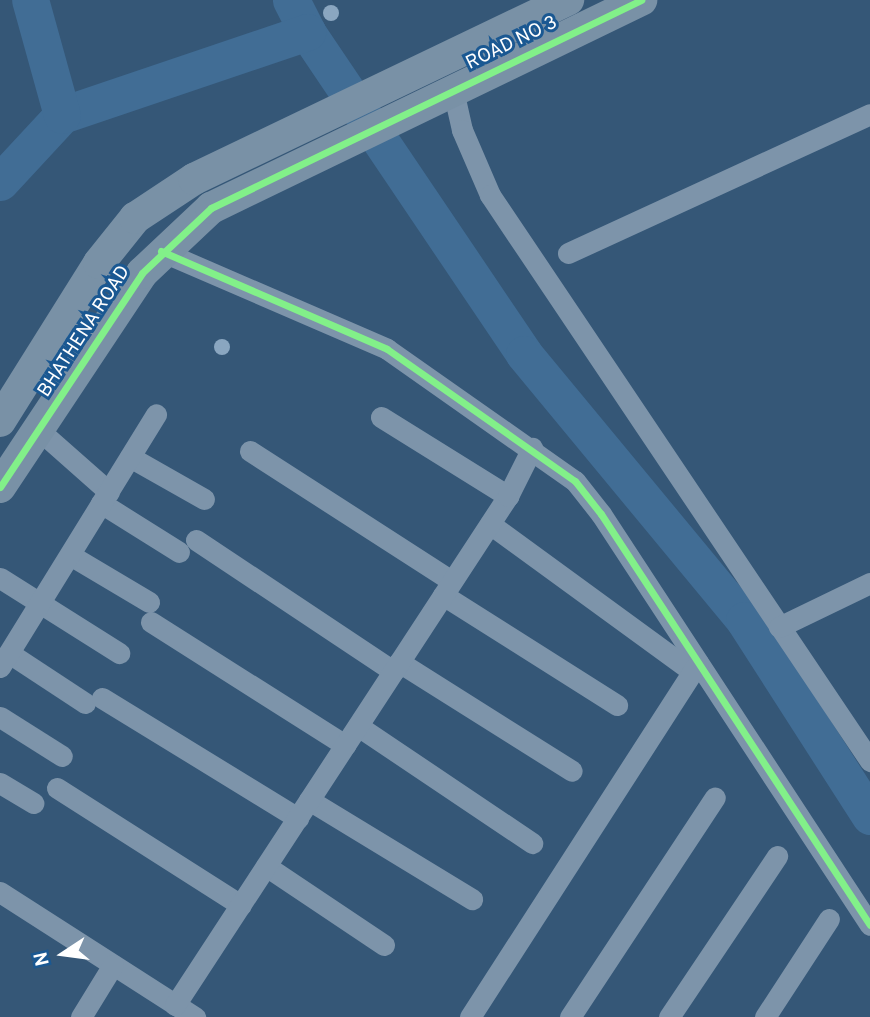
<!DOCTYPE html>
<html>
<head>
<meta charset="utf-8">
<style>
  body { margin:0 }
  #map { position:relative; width:870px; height:1017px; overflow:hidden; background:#355777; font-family:Overpass,sans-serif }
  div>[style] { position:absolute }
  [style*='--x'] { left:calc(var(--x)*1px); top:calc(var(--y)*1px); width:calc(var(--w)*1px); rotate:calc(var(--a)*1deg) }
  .river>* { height:37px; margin:-18.5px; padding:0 18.5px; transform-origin:18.5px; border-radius:18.5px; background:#416d95 }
  .street>* { height:21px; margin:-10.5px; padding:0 10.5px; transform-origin:10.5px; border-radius:10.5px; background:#7d94aa }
  .secondary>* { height:32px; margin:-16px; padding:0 16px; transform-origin:16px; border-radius:16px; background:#7991a6 }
  .cycleway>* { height:7px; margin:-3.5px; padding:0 3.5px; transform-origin:3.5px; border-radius:3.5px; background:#82f089 }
  .trees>* { width:16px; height:16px; margin:-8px; border-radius:50%; background:#8aa6c0 }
  span { translate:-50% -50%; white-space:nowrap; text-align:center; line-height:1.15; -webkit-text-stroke:6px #1a5892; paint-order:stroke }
  .street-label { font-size:19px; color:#fff }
  .north { position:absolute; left:28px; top:919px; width:70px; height:70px; -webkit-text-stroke:5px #1a5892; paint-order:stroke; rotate:257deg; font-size:19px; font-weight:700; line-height:28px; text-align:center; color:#fff }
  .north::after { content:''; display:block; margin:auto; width:24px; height:32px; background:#fff; clip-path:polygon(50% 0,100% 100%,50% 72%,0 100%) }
</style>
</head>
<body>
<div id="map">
  <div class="river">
    <div style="--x:291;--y:0;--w:36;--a:63"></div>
    <div style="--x:307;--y:32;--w:388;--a:56"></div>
    <div style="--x:524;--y:354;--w:345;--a:50.4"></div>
    <div style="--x:744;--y:620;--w:233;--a:57.3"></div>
    <div style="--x:62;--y:115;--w:259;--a:-18.7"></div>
    <div style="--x:0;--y:182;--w:91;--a:-47.2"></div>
    <div style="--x:62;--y:115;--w:119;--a:-105.5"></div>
  </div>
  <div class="street">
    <div style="--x:453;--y:90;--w:41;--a:77.3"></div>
    <div style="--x:462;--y:130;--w:71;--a:66.7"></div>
    <div style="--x:490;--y:195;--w:682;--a:56.12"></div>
    <div style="--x:161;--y:251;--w:246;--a:23.4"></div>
    <div style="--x:387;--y:349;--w:230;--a:35.1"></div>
    <div style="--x:575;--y:481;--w:42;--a:51.8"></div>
    <div style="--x:601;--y:514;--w:491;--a:56.8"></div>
    <div style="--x:568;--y:253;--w:332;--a:-24.7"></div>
    <div style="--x:381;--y:417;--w:150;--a:31.9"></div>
    <div style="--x:40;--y:431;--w:92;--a:41.5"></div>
    <div style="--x:250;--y:451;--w:240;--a:32.8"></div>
    <div style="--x:130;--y:457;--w:85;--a:29.6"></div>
    <div style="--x:101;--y:503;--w:92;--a:32.1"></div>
    <div style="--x:490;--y:524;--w:251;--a:36.1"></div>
    <div style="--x:196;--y:540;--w:237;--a:33.6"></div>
    <div style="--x:70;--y:555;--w:92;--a:30.7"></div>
    <div style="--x:0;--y:578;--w:141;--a:32.2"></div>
    <div style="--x:443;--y:595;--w:206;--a:32.3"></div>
    <div style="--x:151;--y:622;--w:230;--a:32.4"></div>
    <div style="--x:779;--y:627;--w:101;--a:-25.8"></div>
    <div style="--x:9;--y:653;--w:91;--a:33.3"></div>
    <div style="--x:399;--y:662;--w:204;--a:32.2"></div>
    <div style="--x:0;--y:667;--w:297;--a:-58.3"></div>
    <div style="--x:102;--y:698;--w:230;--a:31.5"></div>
    <div style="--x:0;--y:717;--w:73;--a:32.2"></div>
    <div style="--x:358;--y:726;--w:210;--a:33.9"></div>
    <div style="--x:0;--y:783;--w:39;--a:31"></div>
    <div style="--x:57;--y:788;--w:218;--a:32.5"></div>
    <div style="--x:309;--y:800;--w:191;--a:31.3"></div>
    <div style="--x:266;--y:866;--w:142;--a:33.8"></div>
    <div style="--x:0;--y:892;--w:232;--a:32.7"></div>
    <div style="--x:175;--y:1005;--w:608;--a:-56.81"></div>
    <div style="--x:508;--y:496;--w:54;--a:-63.4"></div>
    <div style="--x:81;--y:1017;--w:61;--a:-58.4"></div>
    <div style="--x:470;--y:1017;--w:421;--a:-57.2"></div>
    <div style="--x:570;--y:1017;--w:263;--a:-56.6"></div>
    <div style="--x:669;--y:1017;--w:194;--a:-56.1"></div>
    <div style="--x:765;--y:1017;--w:117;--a:-56.9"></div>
  </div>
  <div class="secondary">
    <div style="--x:0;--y:421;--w:186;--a:-57.9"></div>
    <div style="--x:99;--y:263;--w:58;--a:-51.3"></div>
    <div style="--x:135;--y:218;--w:71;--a:-33.5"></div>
    <div style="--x:194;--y:179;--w:415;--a:-25.6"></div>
    <div style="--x:0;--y:487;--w:257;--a:-56.4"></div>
    <div style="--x:142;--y:273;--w:95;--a:-43.3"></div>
    <div style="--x:211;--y:208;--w:478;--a:-25.8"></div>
  </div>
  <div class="cycleway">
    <div style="--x:161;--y:251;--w:246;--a:23.4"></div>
    <div style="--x:387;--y:349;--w:230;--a:35.1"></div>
    <div style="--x:575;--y:481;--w:42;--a:51.8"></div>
    <div style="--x:601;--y:514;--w:491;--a:56.8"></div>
    <div style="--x:0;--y:487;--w:257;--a:-56.4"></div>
    <div style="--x:142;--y:273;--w:95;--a:-43.3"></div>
    <div style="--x:211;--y:208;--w:478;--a:-25.8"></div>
  </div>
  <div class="trees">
    <div style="left:331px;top:13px"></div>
    <div style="left:222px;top:347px"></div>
  </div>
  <div class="street-label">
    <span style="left:512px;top:44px;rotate:-26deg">ROAD NO 3</span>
    <span style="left:85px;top:332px;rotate:-57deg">BHATHENA ROAD</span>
  </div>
  <div class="north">N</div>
</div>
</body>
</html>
